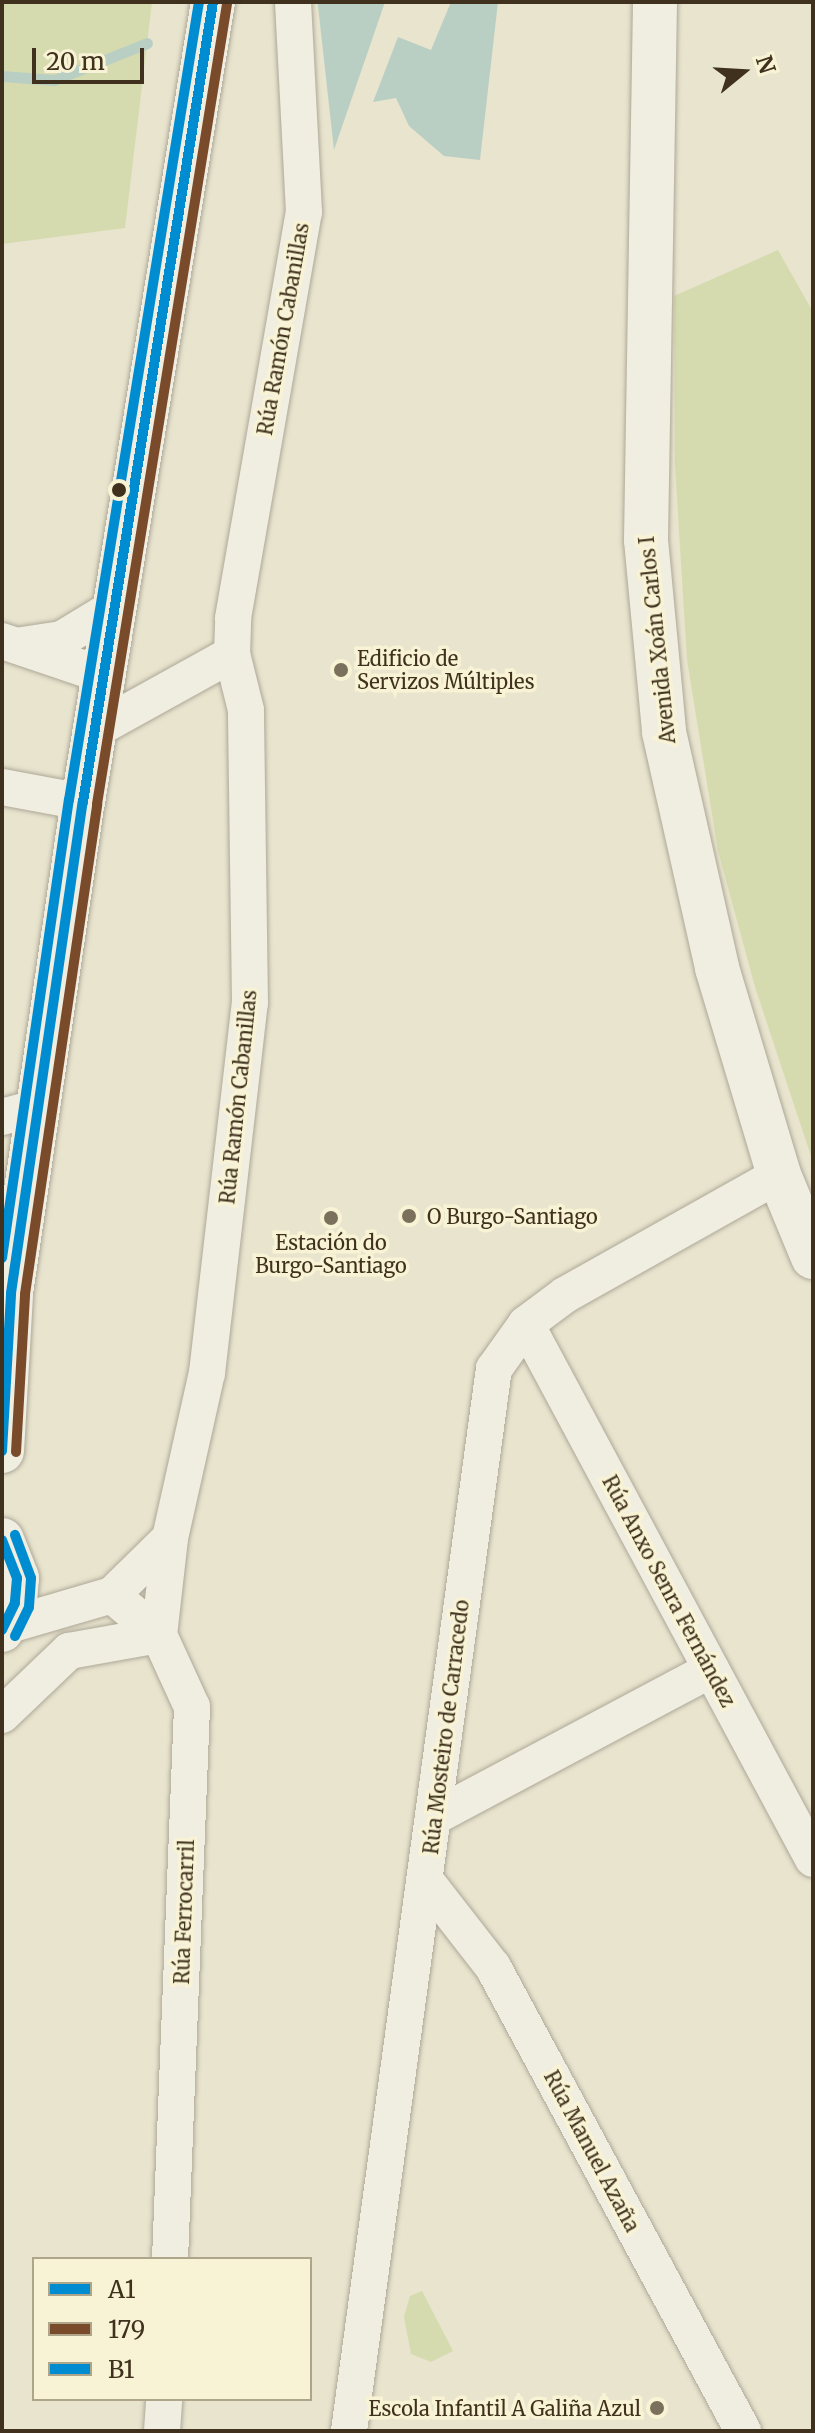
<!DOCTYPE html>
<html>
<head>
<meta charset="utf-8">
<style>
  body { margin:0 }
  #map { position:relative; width:815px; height:2433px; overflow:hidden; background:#e8e4ce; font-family:Merriweather,serif }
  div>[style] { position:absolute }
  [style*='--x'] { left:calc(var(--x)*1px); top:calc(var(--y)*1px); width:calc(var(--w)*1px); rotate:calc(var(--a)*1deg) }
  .green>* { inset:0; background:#d5dbaf }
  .water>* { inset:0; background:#bacfc4 }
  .stream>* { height:11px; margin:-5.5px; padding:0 5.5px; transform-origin:5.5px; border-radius:5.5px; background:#bacfc4 }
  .roads { filter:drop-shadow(0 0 2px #aea898) drop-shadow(0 0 2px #aea898) }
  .street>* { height:36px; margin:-18px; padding:0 18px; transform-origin:18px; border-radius:18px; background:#f0ede1 }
  .secondary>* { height:44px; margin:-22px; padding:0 22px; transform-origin:22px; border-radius:22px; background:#f0ede1 }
  .bus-1>* { height:10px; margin:-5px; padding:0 5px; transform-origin:5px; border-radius:5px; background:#008cd1 }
  .bus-2>* { height:10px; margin:-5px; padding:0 5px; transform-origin:5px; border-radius:5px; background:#7a4b2a }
  .bus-3>* { height:10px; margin:-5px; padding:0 5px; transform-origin:5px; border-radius:5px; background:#008cd1 }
  .dots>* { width:22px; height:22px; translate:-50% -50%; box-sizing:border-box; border:4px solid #f9f3d5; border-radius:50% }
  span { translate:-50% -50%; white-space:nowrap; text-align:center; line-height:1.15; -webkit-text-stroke:7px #f9f3d5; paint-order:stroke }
  .street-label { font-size:20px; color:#3f311d }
  .poi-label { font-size:20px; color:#3f311d }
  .left { translate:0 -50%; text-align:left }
  .right { translate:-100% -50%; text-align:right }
  .frame { position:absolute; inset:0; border:4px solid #3f311d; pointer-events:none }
  .legend { position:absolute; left:32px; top:2257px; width:280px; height:144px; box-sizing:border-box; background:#f9f3d5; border:2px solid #afa58b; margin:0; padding:10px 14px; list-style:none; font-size:24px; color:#3f311d }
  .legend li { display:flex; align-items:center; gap:16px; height:40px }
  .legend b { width:40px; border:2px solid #afa58b }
  .north { position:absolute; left:703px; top:32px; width:80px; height:80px; -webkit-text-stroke:6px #f9f3d5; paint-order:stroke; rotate:72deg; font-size:22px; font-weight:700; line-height:32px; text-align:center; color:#3f311d }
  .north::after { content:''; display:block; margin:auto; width:28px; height:36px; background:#3f311d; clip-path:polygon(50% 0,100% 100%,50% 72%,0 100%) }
  .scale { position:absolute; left:32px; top:48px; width:112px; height:36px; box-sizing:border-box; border:4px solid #3f311d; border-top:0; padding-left:10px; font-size:24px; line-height:28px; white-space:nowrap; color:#3f311d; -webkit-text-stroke:6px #f9f3d5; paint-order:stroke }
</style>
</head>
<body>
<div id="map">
  <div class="green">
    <div style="clip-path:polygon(2px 2px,152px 2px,125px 228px,2px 244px)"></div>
    <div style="clip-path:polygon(778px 250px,813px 312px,813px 1162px,755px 987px,718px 851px,687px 660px,675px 466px,674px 296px)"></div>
    <div style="clip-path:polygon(422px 2291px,453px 2351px,431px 2362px,411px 2354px,404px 2317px,410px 2296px)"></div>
  </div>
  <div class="water">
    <div style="clip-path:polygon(317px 2px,385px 2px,334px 150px,318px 6px)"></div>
    <div style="clip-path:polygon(451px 2px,498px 2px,480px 160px,444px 156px,409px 126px,396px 98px,373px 102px,398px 37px,431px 50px)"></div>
  </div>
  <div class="stream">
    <div style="--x:2;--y:76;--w:52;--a:4.4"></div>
    <div style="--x:54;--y:80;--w:100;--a:-21.7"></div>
  </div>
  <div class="roads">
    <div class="street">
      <div style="--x:2;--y:641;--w:110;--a:18.6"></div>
      <div style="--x:22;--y:645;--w:40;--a:-8.5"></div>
      <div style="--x:62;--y:639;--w:66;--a:-31.3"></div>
      <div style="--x:95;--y:730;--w:157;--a:-29"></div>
      <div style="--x:2;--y:787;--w:82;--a:10.5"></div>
      <div style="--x:2;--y:1117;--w:39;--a:-15"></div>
      <div style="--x:526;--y:1324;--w:607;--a:61.79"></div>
      <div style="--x:112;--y:1595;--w:62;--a:40.4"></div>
      <div style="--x:159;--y:1635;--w:79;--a:65.4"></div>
      <div style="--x:192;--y:1707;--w:552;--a:92.28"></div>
      <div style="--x:6;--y:1626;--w:110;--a:-16.3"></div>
      <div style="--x:112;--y:1595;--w:81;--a:-44.5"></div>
      <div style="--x:159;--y:1635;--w:98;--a:-83.5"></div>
      <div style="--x:170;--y:1538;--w:169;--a:-77.4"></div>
      <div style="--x:207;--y:1373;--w:372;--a:-83.4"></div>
      <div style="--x:250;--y:1003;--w:293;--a:-90.8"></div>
      <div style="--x:246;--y:710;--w:58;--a:-104"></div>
      <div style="--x:232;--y:654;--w:36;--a:-88"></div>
      <div style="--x:233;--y:618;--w:412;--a:-80.1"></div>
      <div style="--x:304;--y:212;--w:210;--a:-93"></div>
      <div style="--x:2;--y:1715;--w:93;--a:-43.7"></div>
      <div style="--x:69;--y:1651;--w:91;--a:-10.1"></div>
      <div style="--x:434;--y:1817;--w:314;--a:-28"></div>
      <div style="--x:426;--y:1881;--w:109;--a:52.1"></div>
      <div style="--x:493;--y:1967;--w:527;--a:61.68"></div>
      <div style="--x:162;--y:2431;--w:32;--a:-86"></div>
      <div style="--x:349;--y:2431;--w:1072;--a:-82.23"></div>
      <div style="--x:494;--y:1369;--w:55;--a:-54.6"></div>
      <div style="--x:526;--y:1324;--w:49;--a:-36.6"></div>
      <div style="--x:565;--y:1295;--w:245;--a:-29.3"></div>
    </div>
    <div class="secondary">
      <div style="--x:655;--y:2;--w:538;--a:90.96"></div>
      <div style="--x:646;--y:540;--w:193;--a:84.6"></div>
      <div style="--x:664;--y:732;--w:242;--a:77.3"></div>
      <div style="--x:717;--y:968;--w:216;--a:73.3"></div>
      <div style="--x:779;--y:1175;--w:89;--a:67.5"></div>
      <div style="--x:2;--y:1451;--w:158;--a:-86.7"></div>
      <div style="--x:11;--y:1293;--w:496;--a:-81.7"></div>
      <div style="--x:83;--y:802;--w:810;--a:-80.77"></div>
      <div style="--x:2;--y:1540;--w:41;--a:68.5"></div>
      <div style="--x:17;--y:1578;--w:25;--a:95"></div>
      <div style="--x:15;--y:1603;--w:30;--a:116"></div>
    </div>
  </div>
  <div class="bus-1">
    <div style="--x:2;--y:1451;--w:158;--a:-86.7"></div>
    <div style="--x:11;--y:1293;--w:496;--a:-81.7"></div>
    <div style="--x:83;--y:802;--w:810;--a:-80.77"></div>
    <div style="--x:2;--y:1540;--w:41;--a:68.5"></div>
    <div style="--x:17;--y:1578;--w:25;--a:95"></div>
    <div style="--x:15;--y:1603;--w:30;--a:116"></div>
  </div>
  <div class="bus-2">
    <div style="--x:16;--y:1452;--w:158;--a:-86.7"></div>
    <div style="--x:25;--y:1294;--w:495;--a:-81.6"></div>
    <div style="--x:97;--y:804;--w:810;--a:-80.77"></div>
  </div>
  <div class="bus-3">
    <div style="--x:2;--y:1258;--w:463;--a:-81.7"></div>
    <div style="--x:69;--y:800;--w:809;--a:-80.75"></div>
    <div style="--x:15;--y:1636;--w:32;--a:-64"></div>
    <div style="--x:29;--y:1607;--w:29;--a:-86"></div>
    <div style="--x:31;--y:1578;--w:46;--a:-110.4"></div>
  </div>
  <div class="dots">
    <div style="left:119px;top:490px;background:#3f311d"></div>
    <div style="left:341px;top:670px;background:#7a705b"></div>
    <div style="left:409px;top:1216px;background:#7a705b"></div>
    <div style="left:331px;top:1218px;background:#7a705b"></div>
    <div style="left:657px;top:2408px;background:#7a705b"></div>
  </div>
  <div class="street-label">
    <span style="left:283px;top:329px;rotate:-80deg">Rúa Ramón Cabanillas</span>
    <span style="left:657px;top:640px;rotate:-96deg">Avenida Xoán Carlos I</span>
    <span style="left:238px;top:1097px;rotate:-84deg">Rúa Ramón Cabanillas</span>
    <span style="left:669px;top:1591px;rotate:62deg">Rúa Anxo Senra Fernández</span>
    <span style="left:446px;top:1727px;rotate:-83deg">Rúa Mosteiro de Carracedo</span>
    <span style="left:184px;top:1912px;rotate:-88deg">Rúa Ferrocarril</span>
    <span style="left:592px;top:2151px;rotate:62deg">Rúa Manuel Azaña</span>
  </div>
  <div class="poi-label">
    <span class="left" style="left:357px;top:670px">Edificio de<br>Servizos Múltiples</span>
    <span class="left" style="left:427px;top:1216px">O Burgo-Santiago</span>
    <span style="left:331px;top:1254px">Estación do<br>Burgo-Santiago</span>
    <span class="right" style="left:641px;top:2408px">Escola Infantil A Galiña Azul</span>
  </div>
  <div class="frame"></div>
  <ul class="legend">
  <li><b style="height:10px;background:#008cd1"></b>A1</li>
  <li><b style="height:10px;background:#7a4b2a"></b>179</li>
  <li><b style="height:10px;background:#008cd1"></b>B1</li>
  </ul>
  <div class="north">N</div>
  <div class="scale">20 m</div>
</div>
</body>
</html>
